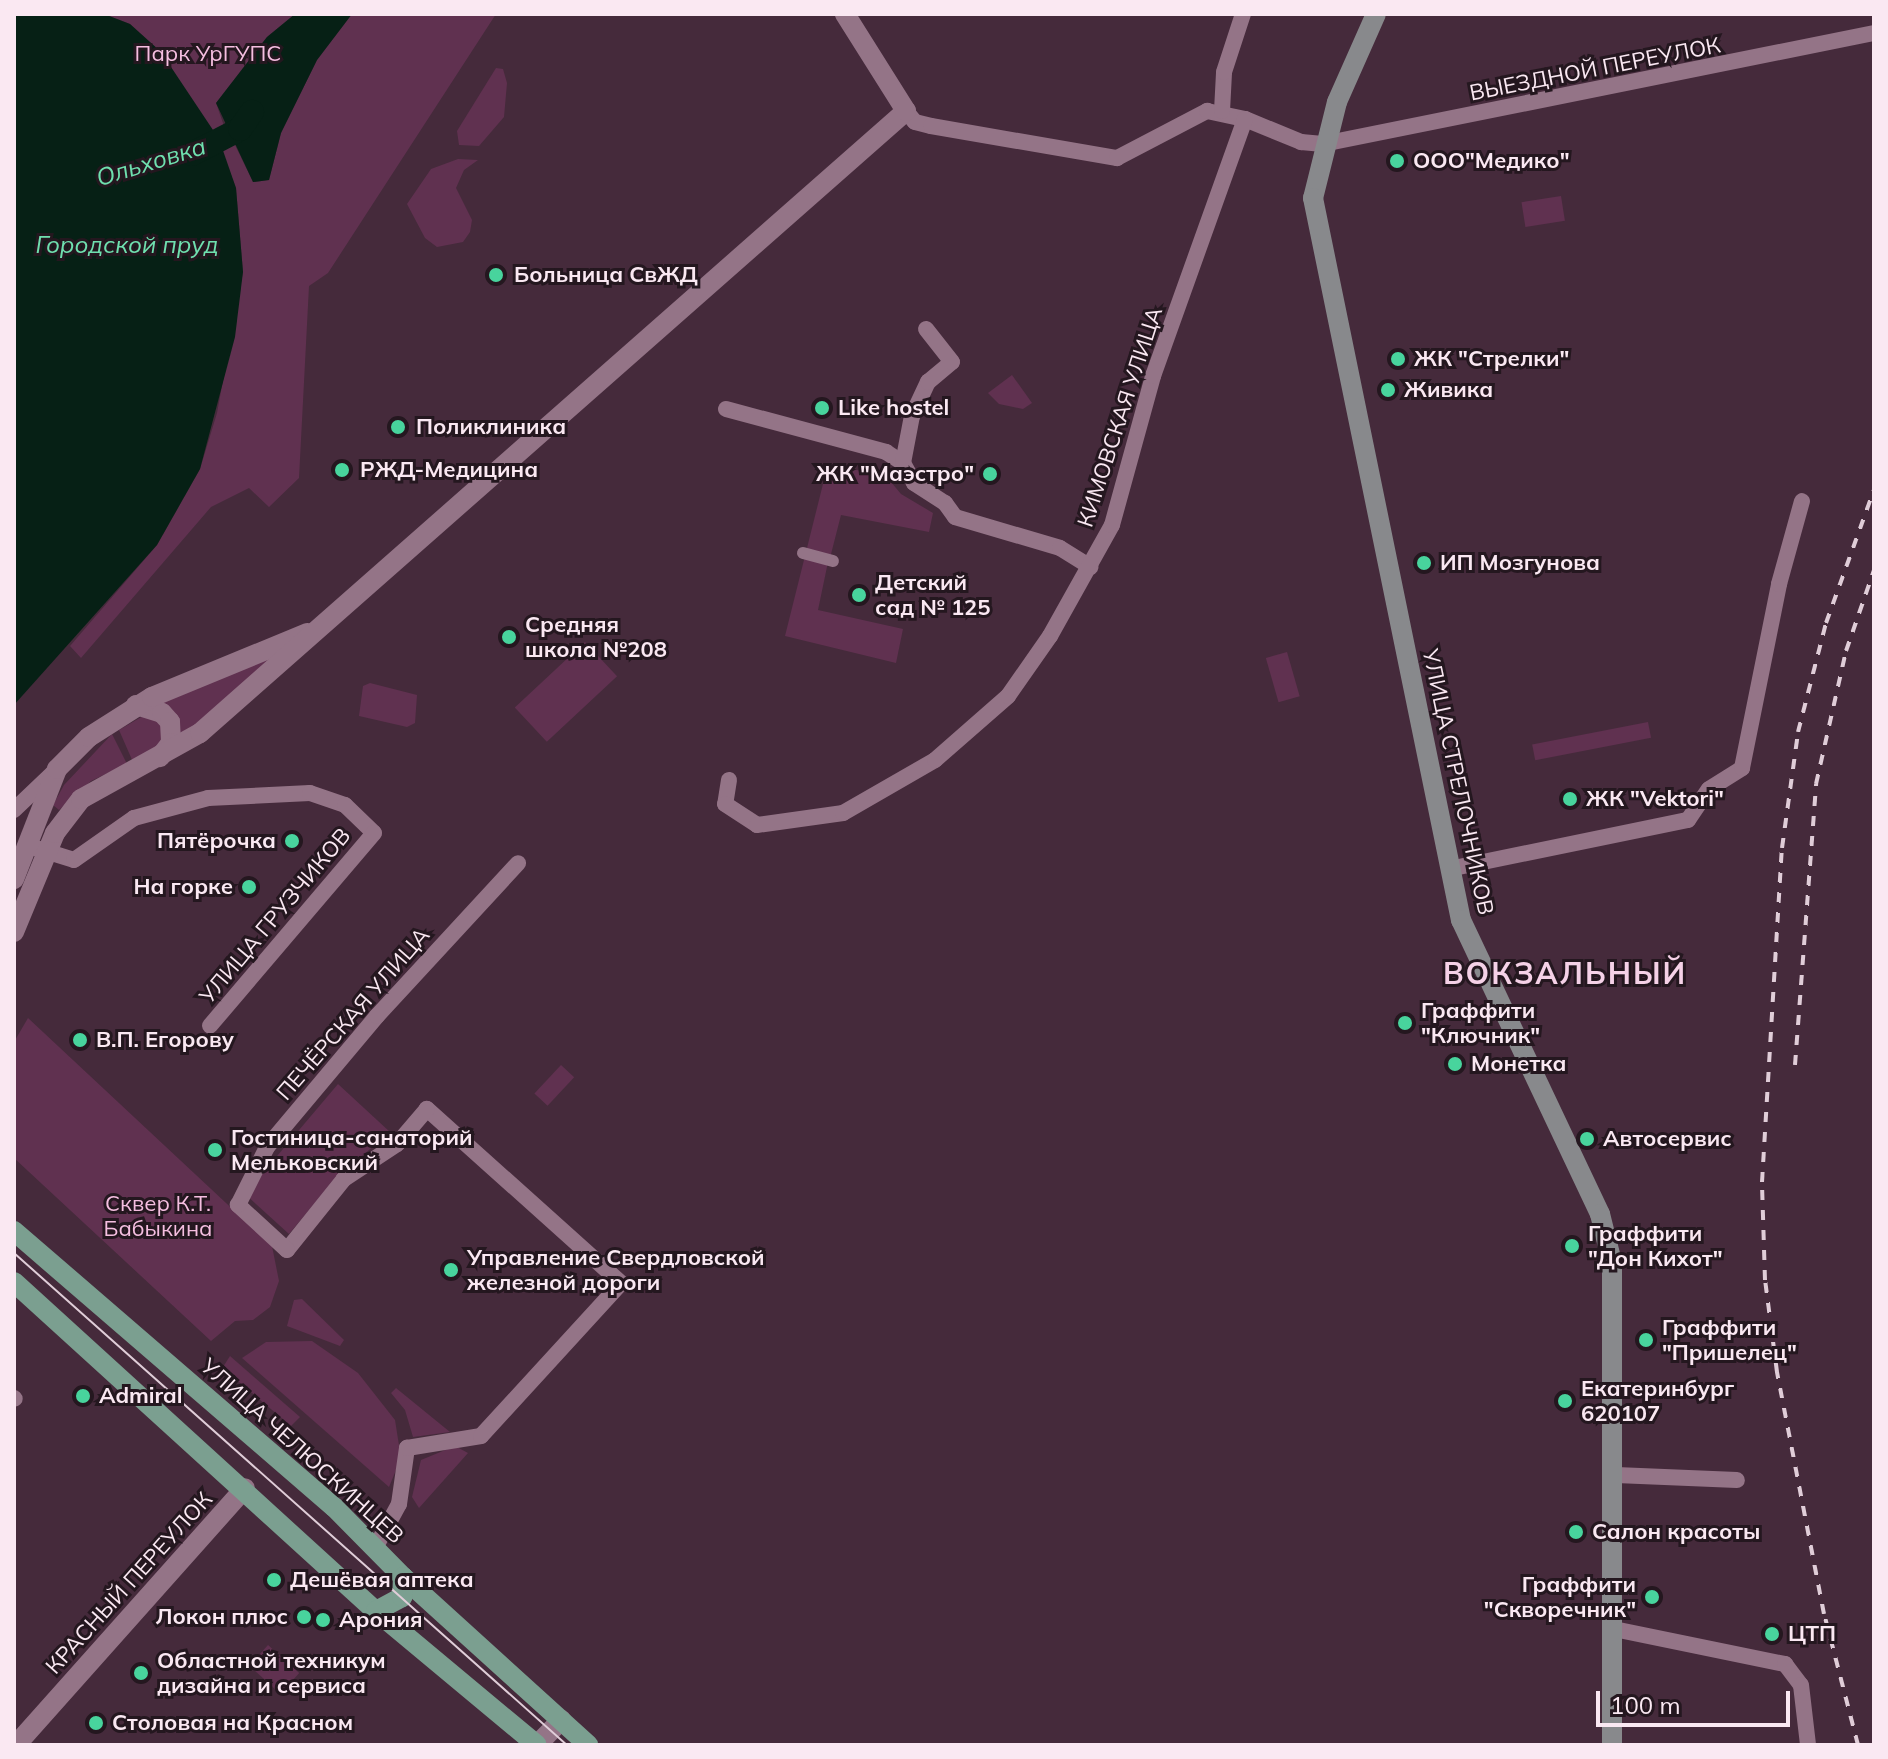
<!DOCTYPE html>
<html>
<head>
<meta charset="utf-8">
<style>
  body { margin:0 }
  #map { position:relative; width:1888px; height:1759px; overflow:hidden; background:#452a3b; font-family:Mulish,sans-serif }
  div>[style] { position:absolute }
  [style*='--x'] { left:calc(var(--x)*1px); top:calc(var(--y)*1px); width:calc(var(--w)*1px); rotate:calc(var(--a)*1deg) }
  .green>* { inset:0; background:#603150; transform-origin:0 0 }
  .water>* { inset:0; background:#062015 }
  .river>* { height:24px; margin:-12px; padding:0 12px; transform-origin:12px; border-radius:12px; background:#062015 }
  .pedestrian>* { height:12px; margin:-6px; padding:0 6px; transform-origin:6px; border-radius:6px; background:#947487 }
  .minor>* { height:16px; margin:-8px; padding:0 8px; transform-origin:8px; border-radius:8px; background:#947487 }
  .tertiary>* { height:20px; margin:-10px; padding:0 10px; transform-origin:10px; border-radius:10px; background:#947487 }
  .secondary>* { height:20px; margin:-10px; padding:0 10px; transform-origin:10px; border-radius:10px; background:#88898c }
  .primary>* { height:20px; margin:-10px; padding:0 10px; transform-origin:10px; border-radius:10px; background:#7b9f90 }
  .tram>* { height:2px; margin:-1px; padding:0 1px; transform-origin:1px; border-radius:1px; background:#e0cdd8 }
  .rail>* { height:4px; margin-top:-2px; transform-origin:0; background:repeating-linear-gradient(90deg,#e0cdd8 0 10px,transparent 0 20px) }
  .dots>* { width:22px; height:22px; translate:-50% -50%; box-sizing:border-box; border:4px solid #24171f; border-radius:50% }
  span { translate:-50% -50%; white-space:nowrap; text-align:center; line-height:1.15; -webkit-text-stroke:6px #24171f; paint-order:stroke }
  .park-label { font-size:22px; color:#f5bee0 }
  .street-label { font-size:22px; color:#fae8f2 }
  .poi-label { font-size:22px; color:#fae8f2; font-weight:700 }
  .left { translate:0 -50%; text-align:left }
  .right { translate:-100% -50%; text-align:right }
  .water-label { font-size:24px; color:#6fe0af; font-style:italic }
  .district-label { font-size:30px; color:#f5d1e7; font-weight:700; letter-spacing:2px }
  .frame { position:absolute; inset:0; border:16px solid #fae8f2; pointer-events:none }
  .scale { position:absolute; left:1596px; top:1691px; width:194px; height:36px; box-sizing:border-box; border:4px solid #fae8f2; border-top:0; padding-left:10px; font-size:24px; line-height:28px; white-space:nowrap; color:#fae8f2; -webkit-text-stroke:6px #24171f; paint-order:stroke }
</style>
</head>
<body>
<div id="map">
  <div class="green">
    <div style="clip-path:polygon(104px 14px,295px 14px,267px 37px,216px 103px,224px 126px,211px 131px,161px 52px,130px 24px)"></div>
    <div style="clip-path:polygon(352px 14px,496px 14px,328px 273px,309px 286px,299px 478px,269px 507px,249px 488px,211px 507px,81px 658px,70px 646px,157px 545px,200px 469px,217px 413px,243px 272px,236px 188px,221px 149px,235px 145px,253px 182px,269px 180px,281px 133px,317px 60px)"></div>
    <div style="clip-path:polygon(496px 68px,503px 69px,507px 83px,504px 117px,479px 146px,459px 145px,457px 131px)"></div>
    <div style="clip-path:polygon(458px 159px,478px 160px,464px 170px,456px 188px,472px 220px,470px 232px,463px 242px,437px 247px,425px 238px,407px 204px,431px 169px)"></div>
    <div style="left:1561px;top:196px;width:25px;height:40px;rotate:81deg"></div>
    <div style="clip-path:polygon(1012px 375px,1032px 403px,1023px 409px,999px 404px,988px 393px)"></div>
    <div style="clip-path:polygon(828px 464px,886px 476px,901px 494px,933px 513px,929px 532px,841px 515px,830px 558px,806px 552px)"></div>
    <div style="clip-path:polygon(805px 556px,828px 562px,818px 610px,903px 629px,896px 663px,785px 636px)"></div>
    <div style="clip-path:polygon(300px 638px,177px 740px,156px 703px)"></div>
    <div style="left:585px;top:642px;width:47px;height:96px;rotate:47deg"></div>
    <div style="left:1287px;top:652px;width:46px;height:22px;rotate:74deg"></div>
    <div style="clip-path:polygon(370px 683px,417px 695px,415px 723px,407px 727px,359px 716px,363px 686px)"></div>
    <div style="clip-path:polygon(143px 716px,161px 719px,162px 746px,133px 762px,119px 730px)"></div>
    <div style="left:1648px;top:722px;width:16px;height:118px;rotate:79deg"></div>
    <div style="clip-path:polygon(112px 734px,127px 764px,91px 781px,59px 810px,53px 805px,64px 785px)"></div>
    <div style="clip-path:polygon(28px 1018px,272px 1246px,279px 1281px,270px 1307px,253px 1320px,235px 1321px,211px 1341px,14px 1158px,14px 1042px)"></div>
    <div style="left:561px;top:1065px;width:18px;height:39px;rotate:43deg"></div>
    <div style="clip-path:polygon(338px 1084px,390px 1132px,335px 1179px,289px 1234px,245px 1194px)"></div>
    <div style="clip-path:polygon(302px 1299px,344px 1340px,340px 1346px,287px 1326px,294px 1300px)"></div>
    <div style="clip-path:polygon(312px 1341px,358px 1373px,395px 1420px,401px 1458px,389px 1487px,242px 1358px,266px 1342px)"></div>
    <div style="clip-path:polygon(230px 1356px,300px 1417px,291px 1426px,232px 1376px,223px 1367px)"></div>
    <div style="clip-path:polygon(396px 1388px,450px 1432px,413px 1437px,405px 1410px,391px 1393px)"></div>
    <div style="clip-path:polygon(455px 1446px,468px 1453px,419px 1508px,412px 1497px,421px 1460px)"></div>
    <div style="left:268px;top:1645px;width:42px;height:28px;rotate:42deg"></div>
  </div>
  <div class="water">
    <div style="clip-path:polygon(14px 14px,104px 14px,130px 24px,161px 52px,219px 139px,236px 188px,243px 272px,235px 337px,200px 469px,157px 545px,14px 705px)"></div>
    <div style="clip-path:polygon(295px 14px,352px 14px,317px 60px,281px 133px,269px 180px,253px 182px,216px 103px,267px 37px)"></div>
  </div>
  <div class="river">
    <div style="--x:192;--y:154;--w:54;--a:-27.5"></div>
    <div style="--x:240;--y:129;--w:21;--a:-55"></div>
  </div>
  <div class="pedestrian">
    <div style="--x:803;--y:553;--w:31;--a:15"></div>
  </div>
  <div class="minor">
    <div style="--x:906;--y:111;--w:14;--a:51"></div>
    <div style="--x:915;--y:122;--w:16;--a:14"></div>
    <div style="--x:931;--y:126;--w:189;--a:9.8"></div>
    <div style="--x:1117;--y:158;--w:102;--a:-27.6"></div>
    <div style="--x:1207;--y:111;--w:39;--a:12"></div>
    <div style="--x:1245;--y:119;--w:61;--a:22.3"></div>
    <div style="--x:1301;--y:142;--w:22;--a:5"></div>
    <div style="--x:1323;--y:144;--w:562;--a:-11.39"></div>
    <div style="--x:1222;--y:111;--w:39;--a:-87"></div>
    <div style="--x:1224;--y:72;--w:61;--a:-71.9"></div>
    <div style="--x:726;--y:409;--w:166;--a:15"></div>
    <div style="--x:886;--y:452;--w:20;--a:33"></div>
    <div style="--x:903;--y:463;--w:23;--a:61"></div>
    <div style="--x:914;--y:483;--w:37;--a:33"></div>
    <div style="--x:945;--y:503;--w:17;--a:54"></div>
    <div style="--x:955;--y:517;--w:109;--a:16.4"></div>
    <div style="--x:1060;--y:548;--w:36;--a:32"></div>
    <div style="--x:903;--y:463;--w:48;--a:-79.2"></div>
    <div style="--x:912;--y:416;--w:38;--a:-65"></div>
    <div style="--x:928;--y:382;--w:31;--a:-40"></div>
    <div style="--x:952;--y:362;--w:42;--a:-128.2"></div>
    <div style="--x:729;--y:780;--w:24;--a:99"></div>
    <div style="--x:725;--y:804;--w:38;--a:33"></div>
    <div style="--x:757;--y:825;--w:87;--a:-7.9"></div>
    <div style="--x:843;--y:813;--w:106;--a:-29.9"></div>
    <div style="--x:935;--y:760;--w:97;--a:-41.2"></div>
    <div style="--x:1008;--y:696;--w:73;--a:-55"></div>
    <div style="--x:1050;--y:636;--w:127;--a:-60.8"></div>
    <div style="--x:1112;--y:525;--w:155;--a:-74.6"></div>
    <div style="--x:1153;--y:376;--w:273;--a:-70.3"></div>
    <div style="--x:14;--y:810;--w:58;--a:-43.6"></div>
    <div style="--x:26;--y:845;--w:50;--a:17.4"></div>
    <div style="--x:74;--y:860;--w:73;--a:-35"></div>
    <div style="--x:134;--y:818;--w:77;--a:-15.1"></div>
    <div style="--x:208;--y:798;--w:102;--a:-2.8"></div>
    <div style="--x:310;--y:793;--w:37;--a:19"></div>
    <div style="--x:345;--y:805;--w:40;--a:44"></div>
    <div style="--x:374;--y:833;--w:253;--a:130.4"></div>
    <div style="--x:1449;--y:869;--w:244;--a:-11.6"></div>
    <div style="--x:1688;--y:820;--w:37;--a:-56"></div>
    <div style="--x:1709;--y:789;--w:39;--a:-32"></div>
    <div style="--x:1742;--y:768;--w:188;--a:-78.6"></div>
    <div style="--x:1779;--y:584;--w:86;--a:-74.5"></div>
    <div style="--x:14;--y:1398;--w:1;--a:45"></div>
    <div style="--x:1616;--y:1475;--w:121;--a:2.4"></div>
    <div style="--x:375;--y:1548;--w:50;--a:-61.4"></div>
    <div style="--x:399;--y:1504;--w:57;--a:-81.9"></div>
    <div style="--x:407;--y:1448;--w:75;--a:-9.2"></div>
    <div style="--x:481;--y:1436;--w:207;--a:-47.5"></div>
    <div style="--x:621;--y:1283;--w:261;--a:-138.1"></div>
    <div style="--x:427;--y:1109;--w:46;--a:130.6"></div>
    <div style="--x:397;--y:1144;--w:64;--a:146.6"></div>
    <div style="--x:344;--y:1179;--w:91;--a:128.8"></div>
    <div style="--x:287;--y:1250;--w:67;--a:-137.4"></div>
    <div style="--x:238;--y:1205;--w:65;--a:-63.4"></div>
    <div style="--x:267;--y:1147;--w:171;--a:-50"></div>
    <div style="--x:377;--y:1016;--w:208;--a:-47.3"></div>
    <div style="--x:1614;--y:1629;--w:175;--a:11.6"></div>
    <div style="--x:1785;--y:1664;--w:26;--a:53"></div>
    <div style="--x:1801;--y:1685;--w:60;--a:83.3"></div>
  </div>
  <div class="tertiary">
    <div style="--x:136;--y:705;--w:27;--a:17"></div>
    <div style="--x:162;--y:713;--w:12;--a:48"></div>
    <div style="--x:170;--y:722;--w:21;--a:87"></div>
    <div style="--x:171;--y:743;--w:18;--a:128"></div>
    <div style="--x:14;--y:879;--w:118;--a:-68.6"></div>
    <div style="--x:57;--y:769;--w:45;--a:-45"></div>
    <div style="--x:89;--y:737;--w:75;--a:-32.4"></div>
    <div style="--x:152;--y:697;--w:168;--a:-22.4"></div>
    <div style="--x:14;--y:932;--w:107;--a:-67.5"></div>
    <div style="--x:55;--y:833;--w:43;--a:-52.6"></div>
    <div style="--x:81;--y:799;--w:136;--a:-29"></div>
    <div style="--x:200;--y:733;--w:941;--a:-41.38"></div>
    <div style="--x:906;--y:111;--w:115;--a:-122.2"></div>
    <div style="--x:16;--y:1745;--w:344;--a:-48.3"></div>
    <div style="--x:537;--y:1745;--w:35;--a:-46"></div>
  </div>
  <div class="secondary">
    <div style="--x:1376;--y:14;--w:96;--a:113.9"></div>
    <div style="--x:1337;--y:102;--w:99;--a:104"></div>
    <div style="--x:1313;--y:198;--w:737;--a:78.42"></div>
    <div style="--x:1461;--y:920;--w:325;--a:64.7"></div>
    <div style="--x:1600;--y:1214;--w:49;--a:76"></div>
    <div style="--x:1612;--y:1262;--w:483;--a:90"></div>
  </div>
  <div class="primary">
    <div style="--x:14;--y:1231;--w:423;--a:40.8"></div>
    <div style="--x:334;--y:1507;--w:98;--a:45.4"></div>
    <div style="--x:403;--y:1577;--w:250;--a:42.2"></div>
    <div style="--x:14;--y:1282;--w:489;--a:42.3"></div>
    <div style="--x:376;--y:1611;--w:209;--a:39.8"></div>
    <div style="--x:376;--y:1611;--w:30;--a:-28"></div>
    <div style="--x:402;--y:1597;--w:20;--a:-87"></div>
  </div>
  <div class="tram">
    <div style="--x:14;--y:1253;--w:740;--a:41.66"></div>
  </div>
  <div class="rail">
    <div style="--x:1795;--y:1065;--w:282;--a:-85.7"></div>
    <div style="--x:1816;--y:784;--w:136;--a:-77.3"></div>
    <div style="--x:1846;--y:651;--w:86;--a:-70.9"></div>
    <div style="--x:1858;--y:1745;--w:135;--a:-104.5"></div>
    <div style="--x:1824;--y:1614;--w:247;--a:-101"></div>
    <div style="--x:1777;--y:1372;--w:93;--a:-97.4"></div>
    <div style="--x:1765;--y:1280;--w:98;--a:-91.8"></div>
    <div style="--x:1762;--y:1182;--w:335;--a:-86.6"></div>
    <div style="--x:1782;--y:848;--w:117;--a:-82.1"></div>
    <div style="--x:1798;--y:732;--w:113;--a:-75.6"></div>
    <div style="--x:1826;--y:623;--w:141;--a:-70.2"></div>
  </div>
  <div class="dots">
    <div style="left:1397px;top:161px;background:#48d49d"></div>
    <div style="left:496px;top:275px;background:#48d49d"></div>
    <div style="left:1398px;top:359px;background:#48d49d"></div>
    <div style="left:1388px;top:390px;background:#48d49d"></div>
    <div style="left:822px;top:408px;background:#48d49d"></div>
    <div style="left:398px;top:427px;background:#48d49d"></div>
    <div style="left:342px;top:470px;background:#48d49d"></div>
    <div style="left:990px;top:474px;background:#48d49d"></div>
    <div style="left:1424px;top:563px;background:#48d49d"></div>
    <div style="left:859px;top:595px;background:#48d49d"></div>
    <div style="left:509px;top:637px;background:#48d49d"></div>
    <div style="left:1570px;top:799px;background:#48d49d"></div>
    <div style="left:292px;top:841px;background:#48d49d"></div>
    <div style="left:249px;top:887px;background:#48d49d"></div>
    <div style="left:1405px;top:1023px;background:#48d49d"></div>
    <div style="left:80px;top:1040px;background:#48d49d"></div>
    <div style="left:1455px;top:1064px;background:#48d49d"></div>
    <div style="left:1587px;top:1139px;background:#48d49d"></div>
    <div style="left:215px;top:1150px;background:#48d49d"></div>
    <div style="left:1572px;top:1246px;background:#48d49d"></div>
    <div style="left:451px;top:1270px;background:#48d49d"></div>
    <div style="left:1646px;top:1340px;background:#48d49d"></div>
    <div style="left:83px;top:1396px;background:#48d49d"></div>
    <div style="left:1565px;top:1401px;background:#48d49d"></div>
    <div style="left:1576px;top:1532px;background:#48d49d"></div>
    <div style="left:274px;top:1580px;background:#48d49d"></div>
    <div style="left:1652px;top:1597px;background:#48d49d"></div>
    <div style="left:304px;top:1617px;background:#48d49d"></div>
    <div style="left:323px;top:1620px;background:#48d49d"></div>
    <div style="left:1772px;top:1634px;background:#48d49d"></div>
    <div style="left:141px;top:1673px;background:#48d49d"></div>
    <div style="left:96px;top:1723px;background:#48d49d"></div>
  </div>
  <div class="park-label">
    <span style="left:208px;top:54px">Парк УрГУПС</span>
    <span style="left:158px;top:1216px">Сквер К.Т.<br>Бабыкина</span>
  </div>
  <div class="street-label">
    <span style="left:1595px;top:69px;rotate:-11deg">ВЫЕЗДНОЙ ПЕРЕУЛОК</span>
    <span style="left:1120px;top:417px;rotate:-72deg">КИМОВСКАЯ УЛИЦА</span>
    <span style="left:1458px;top:782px;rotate:78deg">УЛИЦА СТРЕЛОЧНИКОВ</span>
    <span style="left:275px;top:916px;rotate:-50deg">УЛИЦА ГРУЗЧИКОВ</span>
    <span style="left:353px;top:1014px;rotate:-49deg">ПЕЧЁРСКАЯ УЛИЦА</span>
    <span style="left:302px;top:1451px;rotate:42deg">УЛИЦА ЧЕЛЮСКИНЦЕВ</span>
    <span style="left:129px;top:1583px;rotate:-48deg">КРАСНЫЙ ПЕРЕУЛОК</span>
  </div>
  <div class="poi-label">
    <span class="left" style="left:1413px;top:161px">ООО"Медико"</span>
    <span class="left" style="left:514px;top:275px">Больница СвЖД</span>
    <span class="left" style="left:1414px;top:359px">ЖК "Стрелки"</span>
    <span class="left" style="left:1404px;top:390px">Живика</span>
    <span class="left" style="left:838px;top:408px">Like hostel</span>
    <span class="left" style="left:416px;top:427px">Поликлиника</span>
    <span class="left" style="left:360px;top:470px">РЖД-Медицина</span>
    <span class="right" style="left:974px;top:474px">ЖК "Маэстро"</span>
    <span class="left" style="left:1440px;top:563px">ИП Мозгунова</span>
    <span class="left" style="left:875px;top:595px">Детский<br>сад № 125</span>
    <span class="left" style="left:525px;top:637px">Средняя<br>школа №208</span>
    <span class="left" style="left:1586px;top:799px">ЖК "Vektori"</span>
    <span class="right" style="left:276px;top:841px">Пятёрочка</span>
    <span class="right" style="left:233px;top:887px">На горке</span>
    <span class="left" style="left:1421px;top:1023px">Граффити<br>"Ключник"</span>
    <span class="left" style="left:96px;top:1040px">В.П. Егорову</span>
    <span class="left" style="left:1471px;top:1064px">Монетка</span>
    <span class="left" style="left:231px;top:1150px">Гостиница-санаторий<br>Мельковский</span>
    <span class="left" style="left:1603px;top:1139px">Автосервис</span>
    <span class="left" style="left:1588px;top:1246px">Граффити<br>"Дон Кихот"</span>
    <span class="left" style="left:467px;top:1270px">Управление Свердловской<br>железной дороги</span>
    <span class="left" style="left:1662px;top:1340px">Граффити<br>"Пришелец"</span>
    <span class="left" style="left:1581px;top:1401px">Екатеринбург<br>620107</span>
    <span class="left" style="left:99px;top:1396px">Admiral</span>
    <span class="left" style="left:1592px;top:1532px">Салон красоты</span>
    <span class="left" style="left:290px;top:1580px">Дешёвая аптека</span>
    <span class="right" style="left:1636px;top:1597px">Граффити<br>"Скворечник"</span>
    <span class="right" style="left:288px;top:1617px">Локон плюс</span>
    <span class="left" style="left:339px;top:1620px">Арония</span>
    <span class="left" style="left:1788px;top:1634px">ЦТП</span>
    <span class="left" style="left:157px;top:1673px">Областной техникум<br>дизайна и сервиса</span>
    <span class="left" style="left:112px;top:1723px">Столовая на Красном</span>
  </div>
  <div class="water-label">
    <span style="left:151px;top:162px;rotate:-17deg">Ольховка</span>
    <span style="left:127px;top:245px">Городской пруд</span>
  </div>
  <div class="district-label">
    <span style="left:1565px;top:973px">ВОКЗАЛЬНЫЙ</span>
  </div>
  <div class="frame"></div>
  <div class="scale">100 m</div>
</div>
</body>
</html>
